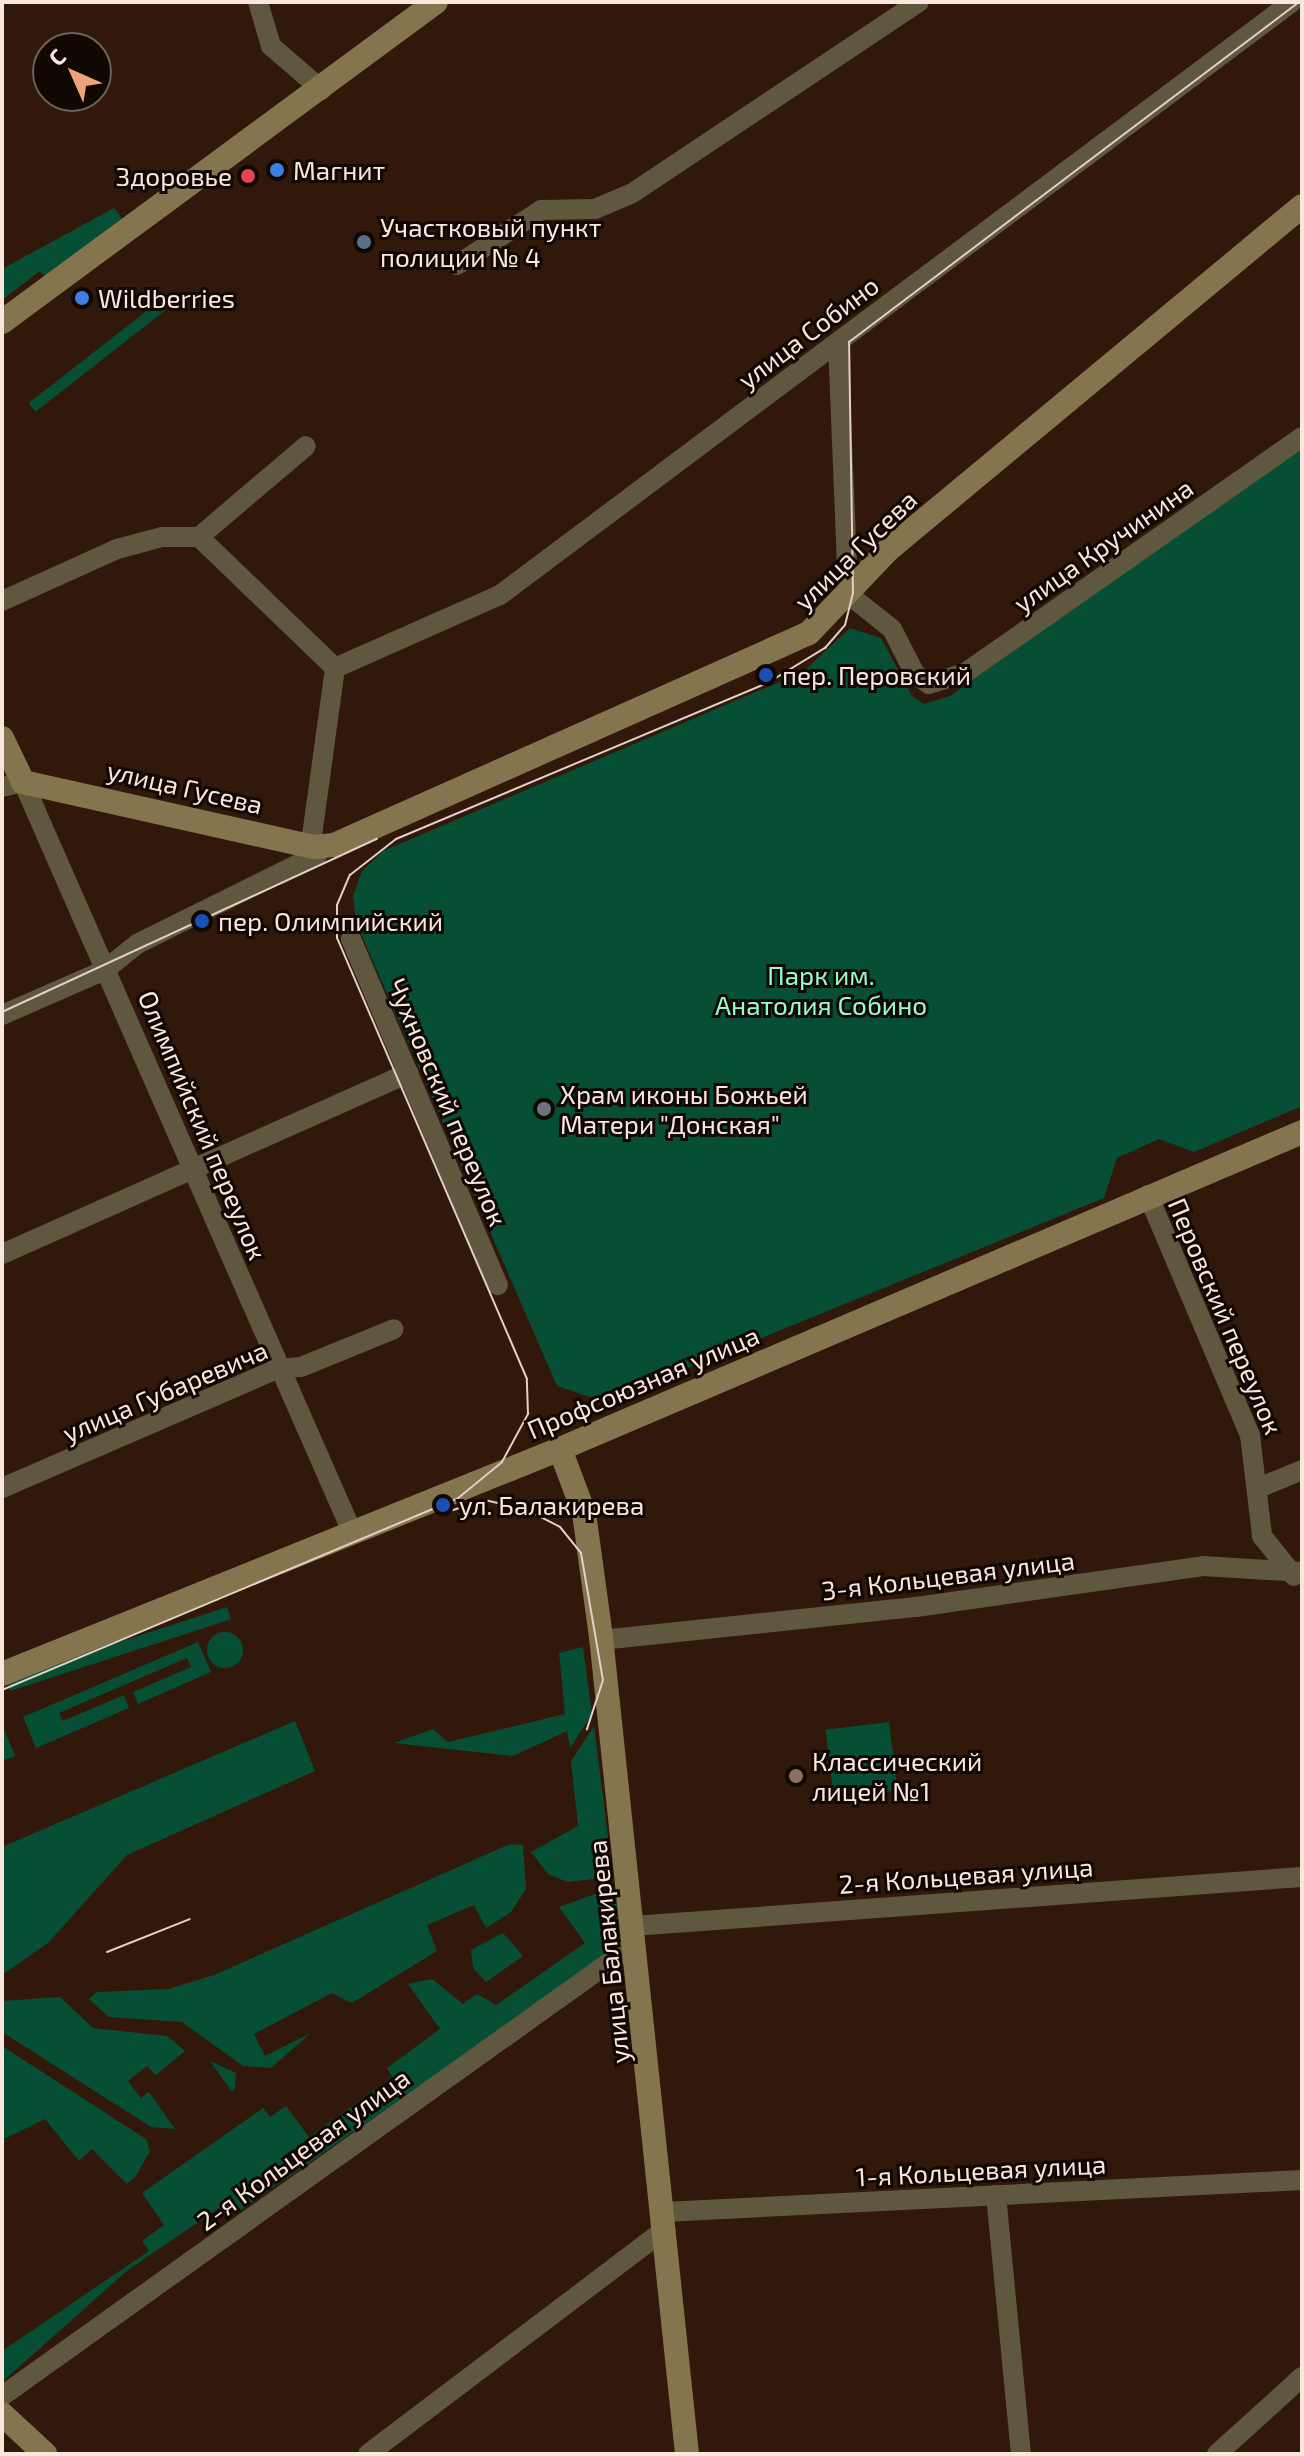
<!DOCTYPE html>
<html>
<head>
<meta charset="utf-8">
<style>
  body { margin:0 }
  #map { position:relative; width:1304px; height:2456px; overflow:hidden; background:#31180b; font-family:"Exo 2",sans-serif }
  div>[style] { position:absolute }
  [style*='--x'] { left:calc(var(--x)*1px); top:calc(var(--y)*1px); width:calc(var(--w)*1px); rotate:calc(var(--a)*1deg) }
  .green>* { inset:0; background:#064f35; transform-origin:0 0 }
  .round { border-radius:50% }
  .street>* { height:20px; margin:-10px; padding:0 10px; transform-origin:10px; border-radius:10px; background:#60573f }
  .secondary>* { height:24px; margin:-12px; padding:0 12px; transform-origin:12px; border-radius:12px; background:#84754f }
  .tram>* { height:2px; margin:-1px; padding:0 1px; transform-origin:1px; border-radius:1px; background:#e2cfc5 }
  .dots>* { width:22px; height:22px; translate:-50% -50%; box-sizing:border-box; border:4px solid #110703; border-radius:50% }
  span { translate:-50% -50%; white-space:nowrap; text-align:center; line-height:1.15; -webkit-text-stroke:6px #110703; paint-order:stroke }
  .poi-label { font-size:26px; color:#f9e7de }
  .left { translate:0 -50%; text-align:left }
  .right { translate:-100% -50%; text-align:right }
  .street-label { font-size:26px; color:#f9e7de }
  .park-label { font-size:26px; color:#98fbcd }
  .frame { position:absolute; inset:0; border:4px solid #f9e7de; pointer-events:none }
  .north { position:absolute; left:32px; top:32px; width:80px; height:80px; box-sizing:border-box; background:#110703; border:2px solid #6e615b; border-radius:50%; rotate:315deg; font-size:22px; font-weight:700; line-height:32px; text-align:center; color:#f9e7de }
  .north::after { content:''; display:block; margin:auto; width:28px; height:36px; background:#f1a27b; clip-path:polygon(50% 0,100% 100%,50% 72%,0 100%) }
</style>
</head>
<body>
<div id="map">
  <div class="green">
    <div style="clip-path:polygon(114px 208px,124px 221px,47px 279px,40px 271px,2px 300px,2px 269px)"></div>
    <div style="left:158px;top:302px;width:11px;height:164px;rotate:52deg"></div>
    <div style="clip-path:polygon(1302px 446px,1302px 1106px,1194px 1152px,1159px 1139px,1117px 1158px,1104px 1198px,605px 1402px,557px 1386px,356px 922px,353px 896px,362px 871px,383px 851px,803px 672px,850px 628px,881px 638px,912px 696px,924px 704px,950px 696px)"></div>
    <div style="left:227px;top:1607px;width:13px;height:232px;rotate:72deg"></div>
    <div class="round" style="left:207px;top:1632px;width:36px;height:36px"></div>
    <div style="clip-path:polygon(198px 1642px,211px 1672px,138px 1704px,133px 1692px,191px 1667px,187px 1658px,59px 1713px,63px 1721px,124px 1695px,129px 1708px,36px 1748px,23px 1717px)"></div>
    <div style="clip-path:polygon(583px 1647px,592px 1714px,570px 1748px,567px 1731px,513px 1756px,394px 1743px,433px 1729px,448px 1742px,565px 1714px,559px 1653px)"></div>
    <div style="clip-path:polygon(295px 1721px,315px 1771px,127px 1855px,48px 1943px,2px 1975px,2px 1847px)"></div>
    <div style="left:889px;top:1722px;width:69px;height:64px;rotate:83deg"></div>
    <div style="clip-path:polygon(2px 1725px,15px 1756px,2px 1761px)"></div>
    <div style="clip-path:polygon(594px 1726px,613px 1877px,567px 1882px,548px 1874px,531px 1852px,578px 1826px,571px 1761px)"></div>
    <div style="clip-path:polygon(510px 1844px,523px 1845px,526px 1889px,511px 1912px,486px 1928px,474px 1905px,427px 1925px,437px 1951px,352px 2003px,332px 1993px,254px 2034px,265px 2056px,311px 2033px,271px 2068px,243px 2066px,182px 2022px,109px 2017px,89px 1999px,97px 1992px,168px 1989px,214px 1975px)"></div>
    <div style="clip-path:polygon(615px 1887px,620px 1935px,611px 1953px,231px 2217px,219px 2208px,128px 2270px,2px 2382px,2px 2351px,149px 2251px,142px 2241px,164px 2225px,142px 2193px,263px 2108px,270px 2117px,286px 2106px,309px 2137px,392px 2077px,387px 2068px,440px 2029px,408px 1984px,432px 1979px,463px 2004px,477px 1994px,496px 2005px,585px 1943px,559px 1907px)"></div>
    <div style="clip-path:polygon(503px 1933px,523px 1956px,486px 1982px,473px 1968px,471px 1950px)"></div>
    <div style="clip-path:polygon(60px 1997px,93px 2028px,167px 2036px,185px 2051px,156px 2075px,147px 2066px,128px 2081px,141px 2098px,149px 2092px,175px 2129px,151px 2127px,2px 2032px,2px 2001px)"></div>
    <div style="clip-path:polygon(2px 2046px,146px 2139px,150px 2151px,136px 2176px,127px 2184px,92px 2149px,79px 2161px,45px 2119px,2px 2140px)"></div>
    <div style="clip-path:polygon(210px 2061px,236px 2073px,235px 2089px,232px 2092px)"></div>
  </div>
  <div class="street">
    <div style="--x:258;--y:2;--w:46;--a:73.5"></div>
    <div style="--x:271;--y:46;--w:67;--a:40.8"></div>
    <div style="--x:457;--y:265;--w:100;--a:-33.2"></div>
    <div style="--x:541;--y:210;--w:54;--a:-1.1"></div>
    <div style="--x:595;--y:209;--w:39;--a:-23"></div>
    <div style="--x:631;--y:194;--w:346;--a:-33.7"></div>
    <div style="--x:838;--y:342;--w:252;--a:87.7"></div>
    <div style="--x:848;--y:594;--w:56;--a:38.5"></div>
    <div style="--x:892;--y:629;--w:51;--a:62.9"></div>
    <div style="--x:915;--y:674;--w:17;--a:36"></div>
    <div style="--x:929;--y:684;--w:38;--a:-17"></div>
    <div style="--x:965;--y:673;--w:411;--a:-35"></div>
    <div style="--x:199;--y:537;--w:189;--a:43.9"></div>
    <div style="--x:335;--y:668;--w:193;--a:97.8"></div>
    <div style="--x:2;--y:601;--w:126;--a:-24.3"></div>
    <div style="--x:117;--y:549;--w:47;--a:-14.9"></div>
    <div style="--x:162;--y:537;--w:37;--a:0"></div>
    <div style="--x:199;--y:537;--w:140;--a:-40.4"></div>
    <div style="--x:335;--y:668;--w:180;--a:-23.9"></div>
    <div style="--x:500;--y:595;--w:989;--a:-36.82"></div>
    <div style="--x:2;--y:787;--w:22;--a:-13"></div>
    <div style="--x:23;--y:782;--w:821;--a:66.31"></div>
    <div style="--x:351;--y:939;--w:376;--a:67"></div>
    <div style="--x:2;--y:1015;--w:112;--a:-23.6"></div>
    <div style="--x:105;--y:970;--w:41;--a:-39.1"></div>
    <div style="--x:137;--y:944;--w:202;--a:-26.4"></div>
    <div style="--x:1148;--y:1195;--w:261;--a:67"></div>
    <div style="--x:1250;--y:1435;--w:102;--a:83.2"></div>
    <div style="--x:1262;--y:1536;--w:51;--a:51.3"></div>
    <div style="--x:2;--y:1254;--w:445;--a:-24"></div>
    <div style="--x:1261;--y:1487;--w:44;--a:-22.5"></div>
    <div style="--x:2;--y:1488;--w:300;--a:-23.4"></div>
    <div style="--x:277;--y:1369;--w:24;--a:-5"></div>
    <div style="--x:301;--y:1367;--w:100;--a:-22.2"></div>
    <div style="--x:601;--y:1640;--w:317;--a:-6"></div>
    <div style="--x:916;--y:1607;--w:290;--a:-8.1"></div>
    <div style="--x:1203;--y:1566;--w:99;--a:3.5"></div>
    <div style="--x:633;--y:1926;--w:671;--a:-4.19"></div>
    <div style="--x:996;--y:2195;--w:260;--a:84.5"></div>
    <div style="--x:664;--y:2212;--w:639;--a:-2.87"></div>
    <div style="--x:2;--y:2396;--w:778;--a:-35.53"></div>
    <div style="--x:368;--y:2454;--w:373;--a:-37.1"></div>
    <div style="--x:1217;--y:2454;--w:115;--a:-42.2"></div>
  </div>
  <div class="secondary">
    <div style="--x:2;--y:322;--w:539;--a:-36.4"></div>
    <div style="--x:2;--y:738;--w:49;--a:64.5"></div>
    <div style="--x:23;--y:782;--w:298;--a:12.6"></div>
    <div style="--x:314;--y:847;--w:20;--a:-6"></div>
    <div style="--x:334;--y:845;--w:520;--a:-24.05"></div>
    <div style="--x:809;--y:633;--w:115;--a:-46.4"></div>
    <div style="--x:888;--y:550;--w:538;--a:-39.72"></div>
    <div style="--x:560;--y:1449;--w:68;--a:69.4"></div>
    <div style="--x:584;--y:1513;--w:125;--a:82.2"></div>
    <div style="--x:601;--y:1637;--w:822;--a:83.99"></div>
    <div style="--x:2;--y:1674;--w:602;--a:-21.96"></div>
    <div style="--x:560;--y:1449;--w:807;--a:-23.13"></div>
    <div style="--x:2;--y:2414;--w:59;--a:42.9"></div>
  </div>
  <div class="tram">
    <div style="--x:2;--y:1012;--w:413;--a:-24.8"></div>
    <div style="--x:453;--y:1510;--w:34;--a:-17"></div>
    <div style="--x:485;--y:1500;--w:43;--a:13.4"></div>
    <div style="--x:527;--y:1510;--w:37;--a:27"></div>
    <div style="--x:560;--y:1527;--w:33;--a:51"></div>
    <div style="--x:581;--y:1553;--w:129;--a:80.2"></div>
    <div style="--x:603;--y:1680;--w:52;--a:108.1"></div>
    <div style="--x:2;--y:1690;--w:493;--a:-22.8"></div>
    <div style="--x:457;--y:1499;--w:58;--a:-39.4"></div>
    <div style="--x:502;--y:1462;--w:55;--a:-61.6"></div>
    <div style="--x:528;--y:1414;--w:35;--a:-92"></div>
    <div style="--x:527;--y:1379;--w:480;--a:-113.3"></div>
    <div style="--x:337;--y:938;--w:33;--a:-90"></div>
    <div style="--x:337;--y:905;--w:33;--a:-67"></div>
    <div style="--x:350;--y:875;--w:58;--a:-38"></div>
    <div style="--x:396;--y:839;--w:405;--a:-22.8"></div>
    <div style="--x:769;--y:682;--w:66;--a:-31.3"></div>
    <div style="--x:825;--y:648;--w:30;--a:-49"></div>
    <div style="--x:845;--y:625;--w:33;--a:-76"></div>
    <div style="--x:853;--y:593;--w:251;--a:-90.9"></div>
    <div style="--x:849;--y:342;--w:564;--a:-37.07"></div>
    <div style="--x:107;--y:1952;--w:89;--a:-21.7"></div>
  </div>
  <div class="dots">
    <div style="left:277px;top:170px;background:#3f7fe0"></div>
    <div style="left:248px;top:176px;background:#e0444e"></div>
    <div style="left:364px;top:242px;background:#5c6f8a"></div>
    <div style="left:82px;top:298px;background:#3f7fe0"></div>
    <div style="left:766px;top:675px;background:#1a4fb4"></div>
    <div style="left:202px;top:921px;background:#1a4fb4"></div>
    <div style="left:544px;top:1109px;background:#6b7280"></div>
    <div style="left:443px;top:1505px;background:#1a4fb4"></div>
    <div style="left:796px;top:1776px;background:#8d6e63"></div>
  </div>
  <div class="poi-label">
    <span class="left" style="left:293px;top:170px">Магнит</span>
    <span class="right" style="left:232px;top:176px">Здоровье</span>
    <span class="left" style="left:380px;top:242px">Участковый пункт<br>полиции № 4</span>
    <span class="left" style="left:98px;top:298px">Wildberries</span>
    <span class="left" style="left:782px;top:675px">пер. Перовский</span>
    <span class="left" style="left:218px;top:921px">пер. Олимпийский</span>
    <span class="left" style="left:560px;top:1109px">Храм иконы Божьей<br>Матери "Донская"</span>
    <span class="left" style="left:459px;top:1505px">ул. Балакирева</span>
    <span class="left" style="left:812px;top:1776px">Классический<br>лицей №1</span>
  </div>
  <div class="street-label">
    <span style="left:808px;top:332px;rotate:-37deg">улица Собино</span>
    <span style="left:1103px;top:545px;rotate:-35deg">улица Кручинина</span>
    <span style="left:855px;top:550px;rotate:-44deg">улица Гусева</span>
    <span style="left:185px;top:787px;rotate:13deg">улица Гусева</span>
    <span style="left:448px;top:1102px;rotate:67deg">Чухновский переулок</span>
    <span style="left:203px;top:1125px;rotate:67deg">Олимпийский переулок</span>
    <span style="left:1226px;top:1316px;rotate:67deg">Перовский переулок</span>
    <span style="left:643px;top:1382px;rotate:-23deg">Профсоюзная улица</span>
    <span style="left:165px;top:1391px;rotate:-23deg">улица Губаревича</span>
    <span style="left:948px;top:1575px;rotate:-7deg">3-я Кольцевая улица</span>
    <span style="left:966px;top:1875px;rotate:-4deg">2-я Кольцевая улица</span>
    <span style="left:608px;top:1952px;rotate:-96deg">улица Балакирева</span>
    <span style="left:303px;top:2149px;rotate:-36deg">2-я Кольцевая улица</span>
    <span style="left:981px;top:2170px;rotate:-3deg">1-я Кольцевая улица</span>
  </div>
  <div class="park-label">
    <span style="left:821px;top:990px">Парк им.<br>Анатолия Собино</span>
  </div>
  <div class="frame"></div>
  <div class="north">С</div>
</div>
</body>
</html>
